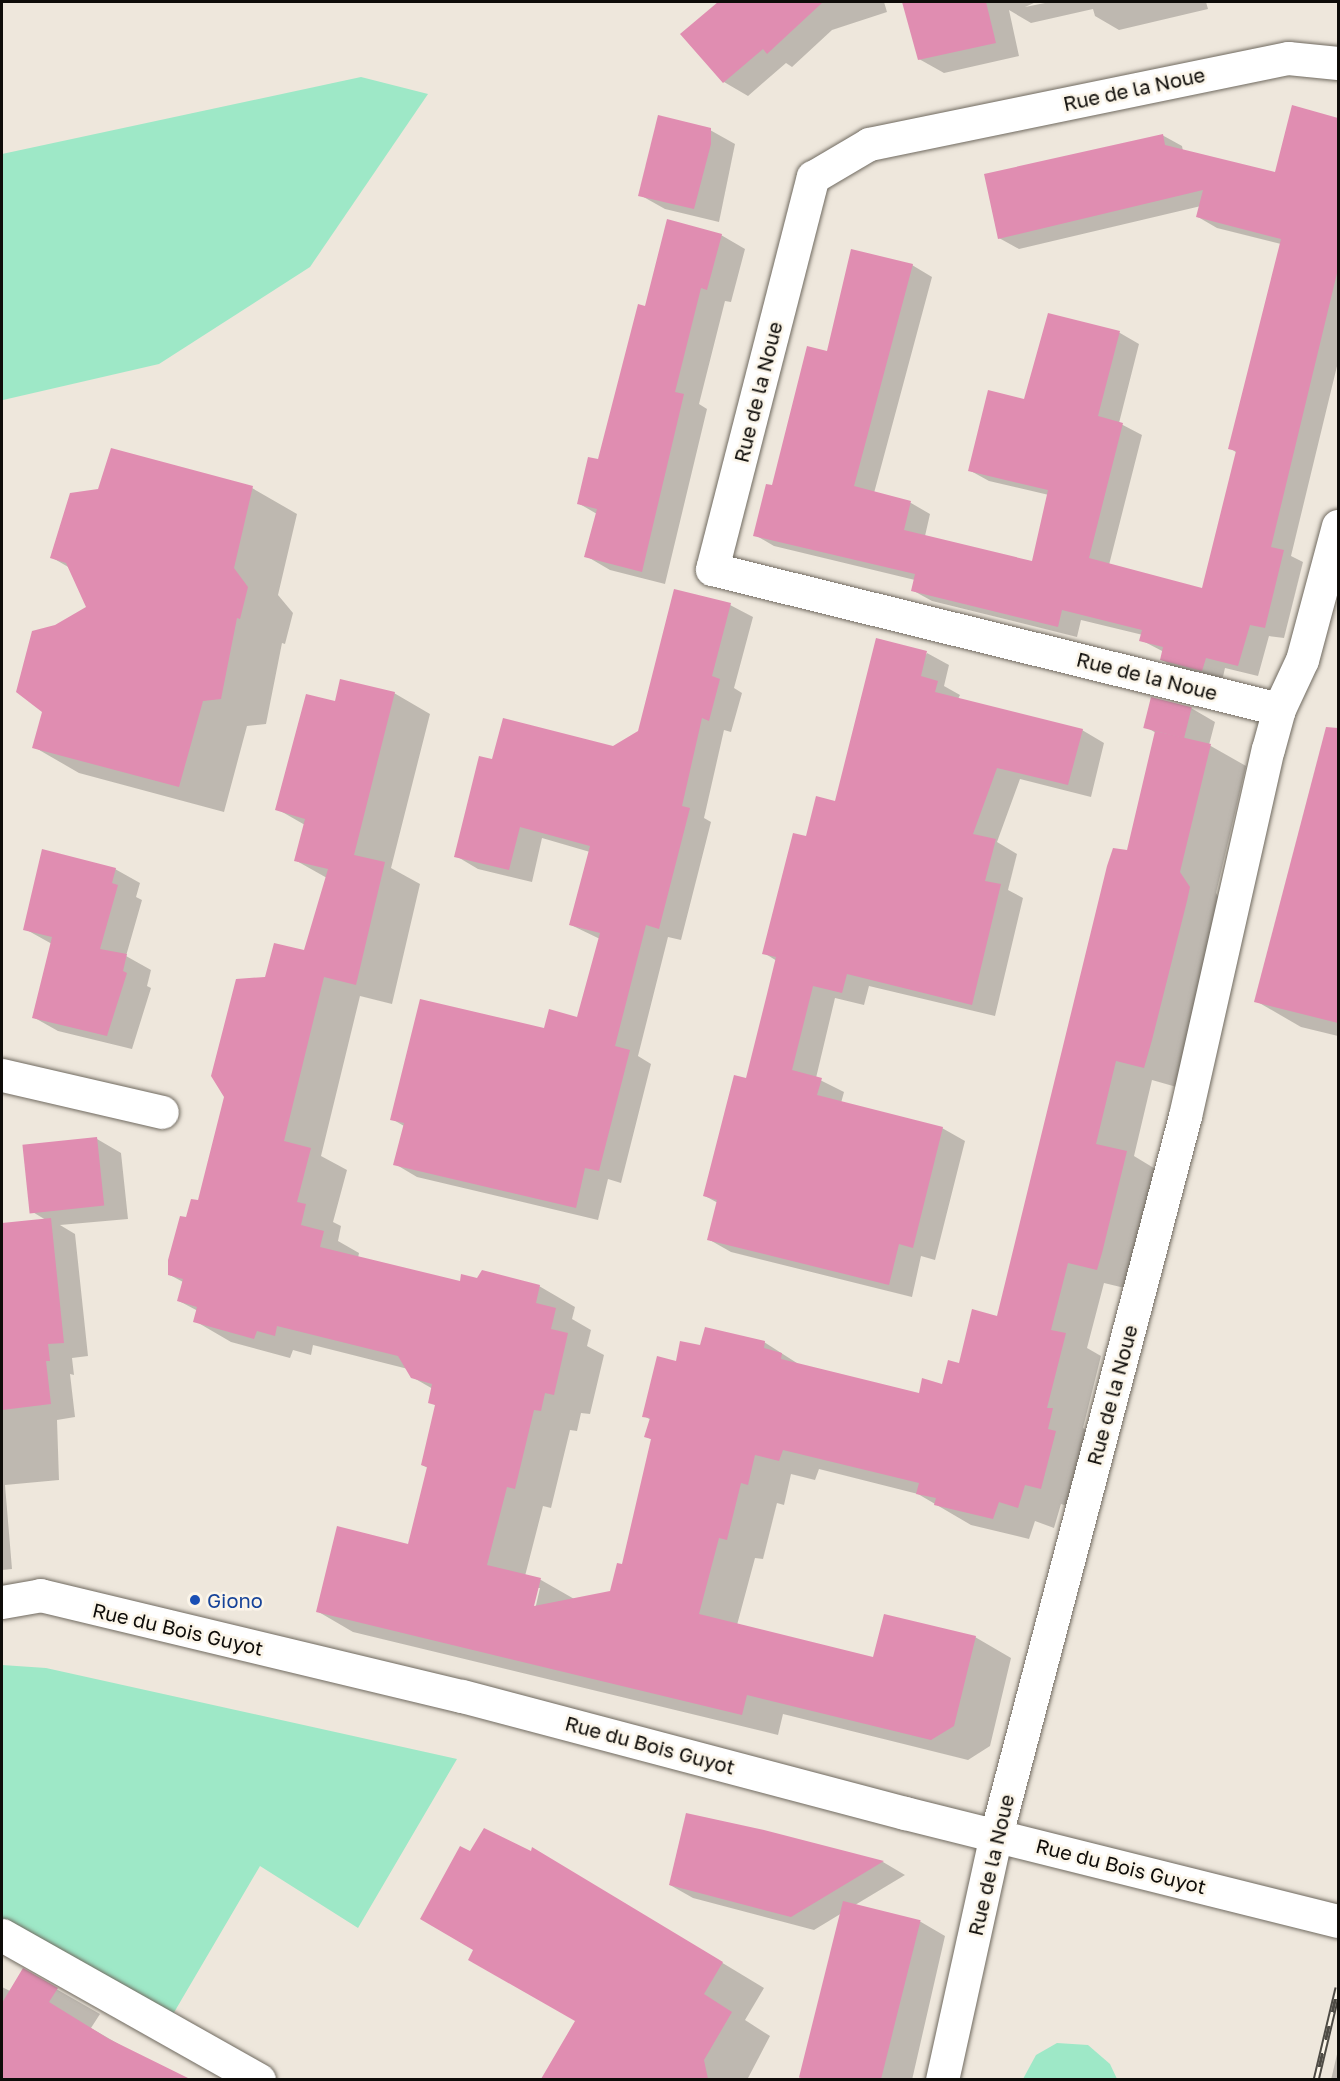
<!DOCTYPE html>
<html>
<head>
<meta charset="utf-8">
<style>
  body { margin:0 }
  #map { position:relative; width:1340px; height:2081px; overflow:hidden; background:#eee7dc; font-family:"Golos Text",sans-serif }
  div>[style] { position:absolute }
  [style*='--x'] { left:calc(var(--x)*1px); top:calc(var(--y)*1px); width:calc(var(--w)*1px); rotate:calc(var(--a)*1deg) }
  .green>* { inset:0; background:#9ee8c7 }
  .shadow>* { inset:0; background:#0003 }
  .building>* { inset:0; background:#e08db1; transform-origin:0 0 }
  .roads { filter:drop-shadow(0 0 2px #706a60) drop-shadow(0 0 2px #706a60) }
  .street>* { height:33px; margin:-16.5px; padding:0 16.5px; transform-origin:16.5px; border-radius:16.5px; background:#fff }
  .rail>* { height:7px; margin-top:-3.5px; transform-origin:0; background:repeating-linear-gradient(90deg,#fbf5e9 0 14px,#4e4b45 0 28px); box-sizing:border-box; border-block:2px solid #4e4b45 }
  .dots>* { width:16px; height:16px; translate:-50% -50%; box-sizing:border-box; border:3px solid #fbf5e9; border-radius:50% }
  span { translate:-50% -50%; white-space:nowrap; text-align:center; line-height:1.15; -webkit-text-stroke:5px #fbf5e9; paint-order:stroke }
  .street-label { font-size:20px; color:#0e0c09 }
  .transit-label { font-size:20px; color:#164399 }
  .left { translate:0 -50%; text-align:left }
  .frame { position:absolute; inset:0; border:3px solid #0e0c09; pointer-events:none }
</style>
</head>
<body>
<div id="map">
  <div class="green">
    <div style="clip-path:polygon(361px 77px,428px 94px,310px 267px,159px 364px,3px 400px,2px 154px)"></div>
    <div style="clip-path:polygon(2px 1665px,46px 1668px,457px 1759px,358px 1928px,260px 1866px,169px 2021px,2px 1922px)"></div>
    <div style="clip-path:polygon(1057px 2043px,1088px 2045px,1110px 2064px,1117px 2079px,1023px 2079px,1036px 2055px)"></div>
  </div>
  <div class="shadow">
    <div style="clip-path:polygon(720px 2px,884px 2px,887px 12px,832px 30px,792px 67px,786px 63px,748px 96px,724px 82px,682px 34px)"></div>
    <div style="clip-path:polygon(913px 2px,1036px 2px,1025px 7px,1050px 2px,1206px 2px,1208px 9px,1119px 30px,1095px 16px,1093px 9px,1031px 23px,1009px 10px,1019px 56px,944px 73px,919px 59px,904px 4px)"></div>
    <div style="clip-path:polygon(1293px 107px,1338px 119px,1338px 362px,1291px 556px,1303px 562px,1284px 638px,1269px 636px,1258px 676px,1225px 668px,1222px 681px,1181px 671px,1162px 660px,1164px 652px,1141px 640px,1143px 635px,1081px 620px,1077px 637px,932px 601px,912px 590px,915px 580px,774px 546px,755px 535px,828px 353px,912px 265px,932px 277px,874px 493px,911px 503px,930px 514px,925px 536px,1033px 562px,1049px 495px,989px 481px,969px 470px,1025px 401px,1049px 315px,1120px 333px,1139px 344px,1119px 423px,1142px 435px,1109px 565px,1203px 590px,1237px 453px,1230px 448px,1281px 244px,1217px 228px,1198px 217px,1201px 206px,1019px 249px,999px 238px,1162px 135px,1182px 146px,1183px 151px,1276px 174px)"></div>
    <div style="clip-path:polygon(710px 130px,735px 144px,719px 222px,665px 209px,640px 195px)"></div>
    <div style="clip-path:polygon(721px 235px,745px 249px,731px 302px,725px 301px,699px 404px,707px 409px,665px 584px,610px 570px,586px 556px,597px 514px,578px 503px)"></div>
    <div style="clip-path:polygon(252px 488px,297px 514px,278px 595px,293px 613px,285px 644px,282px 643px,266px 724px,247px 726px,224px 812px,79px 773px,34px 747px,44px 711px,56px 626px,88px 607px,70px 568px,51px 557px)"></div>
    <div style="clip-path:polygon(730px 605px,753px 617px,734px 688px,742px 693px,731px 732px,724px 730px,704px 818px,711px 822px,681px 940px,668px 937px,638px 1056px,651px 1064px,621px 1183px,608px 1179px,598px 1220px,417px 1177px,395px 1164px,404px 1126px,392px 1119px,545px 1029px,578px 1019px,600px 939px,571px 925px,590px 852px,542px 838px,532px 882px,478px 869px,456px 856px,493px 761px,613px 747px,639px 732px)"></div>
    <div style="clip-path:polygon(927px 653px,949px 665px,944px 686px,960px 695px,958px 699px,1082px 730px,1104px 743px,1091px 797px,1020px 779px,997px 842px,1017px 854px,1008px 890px,1023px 898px,995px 1016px,869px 986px,864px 1005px,835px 998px,816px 1078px,844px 1092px,841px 1103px,942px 1128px,965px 1141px,935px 1260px,921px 1256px,912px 1297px,731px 1252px,708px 1239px,718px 1203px,705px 1196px,747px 1080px,777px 961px,764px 953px,807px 838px,836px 803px)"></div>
    <div style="clip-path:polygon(evenodd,394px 693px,430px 714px,391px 868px,420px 884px,392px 1004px,360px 996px,321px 1156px,347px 1170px,333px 1222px,341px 1226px,338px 1241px,359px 1253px,358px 1258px,461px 1283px,539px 1286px,575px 1307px,572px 1319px,591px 1330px,587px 1346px,604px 1355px,590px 1414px,581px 1413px,577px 1431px,570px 1430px,551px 1508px,543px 1506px,525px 1576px,541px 1580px,576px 1600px,611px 1593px,623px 1566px,652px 1440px,646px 1436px,651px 1420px,644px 1416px,677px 1363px,701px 1347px,764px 1342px,800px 1365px,920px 1395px,944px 1386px,998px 1318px,1128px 852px,1156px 733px,1146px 727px,1191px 708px,1215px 722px,1209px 745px,1246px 766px,1216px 893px,1225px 908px,1180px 1088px,1152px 1080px,1134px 1156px,1162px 1173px,1133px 1290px,1104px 1283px,1087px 1348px,1101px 1356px,1083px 1428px,1088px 1431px,1077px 1509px,1061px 1504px,1054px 1528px,1035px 1521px,1029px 1539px,971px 1525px,918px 1494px,819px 1469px,815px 1480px,791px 1474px,784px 1505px,777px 1503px,763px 1559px,755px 1558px,737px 1625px,874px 1659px,975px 1637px,1011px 1658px,990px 1746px,968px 1760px,783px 1714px,778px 1735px,353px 1632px,317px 1611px,409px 1545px,428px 1468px,422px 1465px,437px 1406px,430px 1402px,433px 1389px,412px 1377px,408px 1369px,313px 1345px,311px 1355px,293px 1350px,290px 1358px,231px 1342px,195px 1321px,198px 1311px,179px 1301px,183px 1282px,170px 1275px,187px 1219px,199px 1202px,266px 978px,305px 952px,327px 878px,295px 860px,305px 825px,277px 809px,336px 703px,394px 693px,537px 1588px,540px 1588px,534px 1614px,531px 1613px,537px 1588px)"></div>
    <div style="clip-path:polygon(1312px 787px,1338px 794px,1338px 1036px,1301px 1027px,1256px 1001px)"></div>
    <div style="clip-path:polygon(115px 869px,140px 883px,136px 897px,142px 900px,126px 956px,151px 970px,147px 986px,151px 988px,132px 1049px,58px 1031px,33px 1017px,52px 944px,25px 929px)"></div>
    <div style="clip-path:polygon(97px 1139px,121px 1153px,128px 1219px,60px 1225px,75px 1234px,88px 1356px,72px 1358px,74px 1375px,70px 1374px,75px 1417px,57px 1420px,59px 1480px,5px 1485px,12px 1569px,2px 1570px,2px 1224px,46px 1220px,31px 1211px)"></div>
    <div style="clip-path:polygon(687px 1815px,883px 1862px,905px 1875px,855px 1905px,921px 1922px,945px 1936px,912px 2080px,806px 2080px,842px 1913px,814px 1930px,693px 1898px,670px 1885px)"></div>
    <div style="clip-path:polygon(470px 1853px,575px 1874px,764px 1988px,745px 2020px,770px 2036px,747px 2080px,543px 2080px,577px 2021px,475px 1950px)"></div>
    <div style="clip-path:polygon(23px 1970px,100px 2014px,91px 2028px,180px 2080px,2px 2080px,2px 1987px,10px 1991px)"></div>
    <div style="clip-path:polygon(1338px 2050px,1338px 2080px,1331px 2080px)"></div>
  </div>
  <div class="building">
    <div style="clip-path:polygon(718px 2px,823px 2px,767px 54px,763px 49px,723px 83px,680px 34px)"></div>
    <div style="clip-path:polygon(902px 2px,986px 2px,996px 43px,918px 60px)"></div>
    <div style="clip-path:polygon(1292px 105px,1338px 118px,1338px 269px,1271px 547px,1284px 550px,1265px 628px,1250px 625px,1238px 666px,1206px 658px,1202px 671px,1160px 660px,1163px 647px,1139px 641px,1142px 630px,1062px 610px,1058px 627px,911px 591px,915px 574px,753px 536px,766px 484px,772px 485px,807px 346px,827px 351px,851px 249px,913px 264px,854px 486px,911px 501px,904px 530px,1032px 561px,1048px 490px,968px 471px,988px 390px,1024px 399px,1048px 313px,1120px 331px,1098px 416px,1123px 423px,1089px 558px,1202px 588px,1236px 451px,1228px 449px,1281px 239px,1196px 217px,1203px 190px,998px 239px,984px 174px,1163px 134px,1165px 145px,1275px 172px)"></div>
    <div style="clip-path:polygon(658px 115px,711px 128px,711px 144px,694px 209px,638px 196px)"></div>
    <div style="clip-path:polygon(667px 219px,722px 234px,707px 290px,701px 288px,675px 392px,684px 394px,642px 572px,584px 557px,597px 509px,577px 504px,588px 457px,598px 459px,638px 304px,645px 306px)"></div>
    <div style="clip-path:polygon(111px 448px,253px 486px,234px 568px,248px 587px,240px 619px,237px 618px,221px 699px,203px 701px,179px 787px,32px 748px,42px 712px,16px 692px,32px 631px,55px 625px,86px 607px,66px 563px,50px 558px,70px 493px,98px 489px)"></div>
    <div style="clip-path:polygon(674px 589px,731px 603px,712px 676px,720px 679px,709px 721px,702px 718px,682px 806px,690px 808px,659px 929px,646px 925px,615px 1046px,630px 1050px,599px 1171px,585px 1168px,576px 1208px,393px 1165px,404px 1123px,390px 1120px,420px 999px,544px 1028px,549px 1009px,577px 1017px,600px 933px,569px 925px,590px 846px,520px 827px,509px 870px,454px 857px,479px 756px,492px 759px,503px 718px,613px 746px,638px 731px)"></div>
    <div style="clip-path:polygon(876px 638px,927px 651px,921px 676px,938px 681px,935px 692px,1083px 729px,1068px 785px,997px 768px,973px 834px,996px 839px,985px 881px,1001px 884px,972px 1005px,847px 974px,842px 993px,813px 986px,792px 1070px,822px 1078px,817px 1095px,943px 1127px,913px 1248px,899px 1244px,889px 1285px,707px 1240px,717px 1200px,703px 1196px,734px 1075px,746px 1078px,767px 994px,776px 957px,762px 954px,793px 833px,806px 836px,816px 796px,835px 801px)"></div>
    <div style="clip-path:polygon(340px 679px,395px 692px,354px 855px,385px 862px,356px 985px,324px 977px,284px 1141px,311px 1148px,297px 1202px,306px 1204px,301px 1225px,324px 1231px,320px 1247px,460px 1281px,461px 1274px,477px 1278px,482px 1270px,540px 1285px,536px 1303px,556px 1308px,551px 1329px,568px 1333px,554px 1395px,545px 1393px,541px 1411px,534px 1410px,515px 1489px,507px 1487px,487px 1565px,541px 1578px,534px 1606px,610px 1591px,617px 1563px,622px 1564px,651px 1439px,644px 1437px,650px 1418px,642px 1417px,657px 1356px,676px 1361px,680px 1341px,700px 1345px,705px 1327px,765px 1341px,764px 1348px,782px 1353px,781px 1359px,919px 1393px,922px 1378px,942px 1384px,948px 1360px,959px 1363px,972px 1309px,997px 1316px,1107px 866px,1113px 848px,1127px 850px,1155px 731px,1211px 744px,1180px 872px,1190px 887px,1187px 901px,1152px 1040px,1144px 1068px,1116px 1061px,1096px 1144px,1127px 1151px,1102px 1253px,1097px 1270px,1068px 1263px,1051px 1330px,1066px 1333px,1047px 1408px,1053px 1408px,1048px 1429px,1056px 1431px,1041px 1489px,1025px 1485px,1018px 1508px,999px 1502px,993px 1519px,934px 1505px,936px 1498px,916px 1494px,919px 1483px,783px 1450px,779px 1461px,755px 1455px,748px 1485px,741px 1483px,727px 1540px,719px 1538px,699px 1614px,873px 1657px,884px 1614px,976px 1636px,954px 1726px,931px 1740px,747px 1695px,742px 1715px,316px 1612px,337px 1526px,408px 1544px,427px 1467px,421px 1465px,435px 1405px,428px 1403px,432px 1384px,411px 1378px,398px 1356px,277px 1326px,275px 1336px,257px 1331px,254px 1339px,193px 1322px,197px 1307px,177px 1301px,183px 1279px,168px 1275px,168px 1260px,180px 1216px,186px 1217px,191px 1199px,198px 1200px,224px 1097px,211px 1076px,236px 979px,265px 977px,274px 943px,304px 950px,328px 869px,294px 861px,305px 819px,275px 810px,306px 694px,335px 701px)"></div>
    <div style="left:1151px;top:697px;width:42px;height:32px;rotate:14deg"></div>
    <div style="clip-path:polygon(1326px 727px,1338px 728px,1338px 1023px,1254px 1002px)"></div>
    <div style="clip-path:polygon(42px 849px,116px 868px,112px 883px,118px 885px,100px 949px,127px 954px,123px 971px,127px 973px,107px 1036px,32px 1018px,52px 937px,23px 930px)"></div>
    <div style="left:97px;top:1137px;width:69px;height:75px;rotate:84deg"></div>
    <div style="clip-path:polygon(51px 1218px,64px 1343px,48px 1344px,50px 1361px,46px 1361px,51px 1404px,2px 1410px,2px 1223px)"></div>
    <div style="clip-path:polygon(686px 1813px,764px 1830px,884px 1861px,791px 1917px,669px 1885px)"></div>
    <div style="clip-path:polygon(484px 1828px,531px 1851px,532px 1847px,723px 1962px,704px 1994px,732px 2012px,704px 2060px,708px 2079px,541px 2079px,575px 2021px,468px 1960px,473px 1950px,420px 1919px,460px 1846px,470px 1851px)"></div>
    <div style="left:843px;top:1901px;width:80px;height:182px;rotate:14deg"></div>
    <div style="clip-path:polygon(23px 1968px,58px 1988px,49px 2002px,109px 2039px,190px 2079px,2px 2079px,2px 2003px)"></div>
  </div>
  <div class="roads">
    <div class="street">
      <div style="--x:1279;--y:709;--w:584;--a:-166.13"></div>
      <div style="--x:712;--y:569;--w:405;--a:-75.6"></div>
      <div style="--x:813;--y:177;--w:65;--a:-30.5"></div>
      <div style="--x:869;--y:144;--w:428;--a:-11.6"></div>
      <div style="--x:1288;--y:58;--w:50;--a:5.7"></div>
      <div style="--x:2;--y:1075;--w:164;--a:13"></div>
      <div style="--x:2;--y:1602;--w:39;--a:-10"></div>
      <div style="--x:40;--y:1595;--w:434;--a:13.5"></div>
      <div style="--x:462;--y:1696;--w:458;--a:14.8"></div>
      <div style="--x:905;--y:1813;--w:446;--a:14"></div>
      <div style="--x:2;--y:1935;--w:295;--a:29.4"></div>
      <div style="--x:942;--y:2080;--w:251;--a:-77.6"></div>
      <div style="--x:996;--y:1835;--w:743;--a:-75.27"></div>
      <div style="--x:1185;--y:1116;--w:376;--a:-77.3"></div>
      <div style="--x:1268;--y:749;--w:41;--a:-74.6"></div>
      <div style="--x:1279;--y:709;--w:54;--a:-64.9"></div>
      <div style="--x:1302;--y:660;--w:139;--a:-75"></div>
    </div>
  </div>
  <div class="rail">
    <div style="--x:1316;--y:2080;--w:95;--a:-76.6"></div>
  </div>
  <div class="dots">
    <div style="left:195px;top:1600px;background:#1a4fb4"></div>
  </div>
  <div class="street-label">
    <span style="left:1134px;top:89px;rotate:-12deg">Rue de la Noue</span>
    <span style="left:758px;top:392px;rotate:-76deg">Rue de la Noue</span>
    <span style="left:1147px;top:676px;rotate:14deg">Rue de la Noue</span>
    <span style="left:1112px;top:1395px;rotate:-75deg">Rue de la Noue</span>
    <span style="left:178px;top:1629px;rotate:13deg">Rue du Bois Guyot</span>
    <span style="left:650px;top:1745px;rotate:15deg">Rue du Bois Guyot</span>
    <span style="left:991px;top:1865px;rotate:-77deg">Rue de la Noue</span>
    <span style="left:1121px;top:1866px;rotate:14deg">Rue du Bois Guyot</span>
  </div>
  <div class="transit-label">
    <span class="left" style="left:207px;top:1600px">Giono</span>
  </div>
  <div class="frame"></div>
</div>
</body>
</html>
